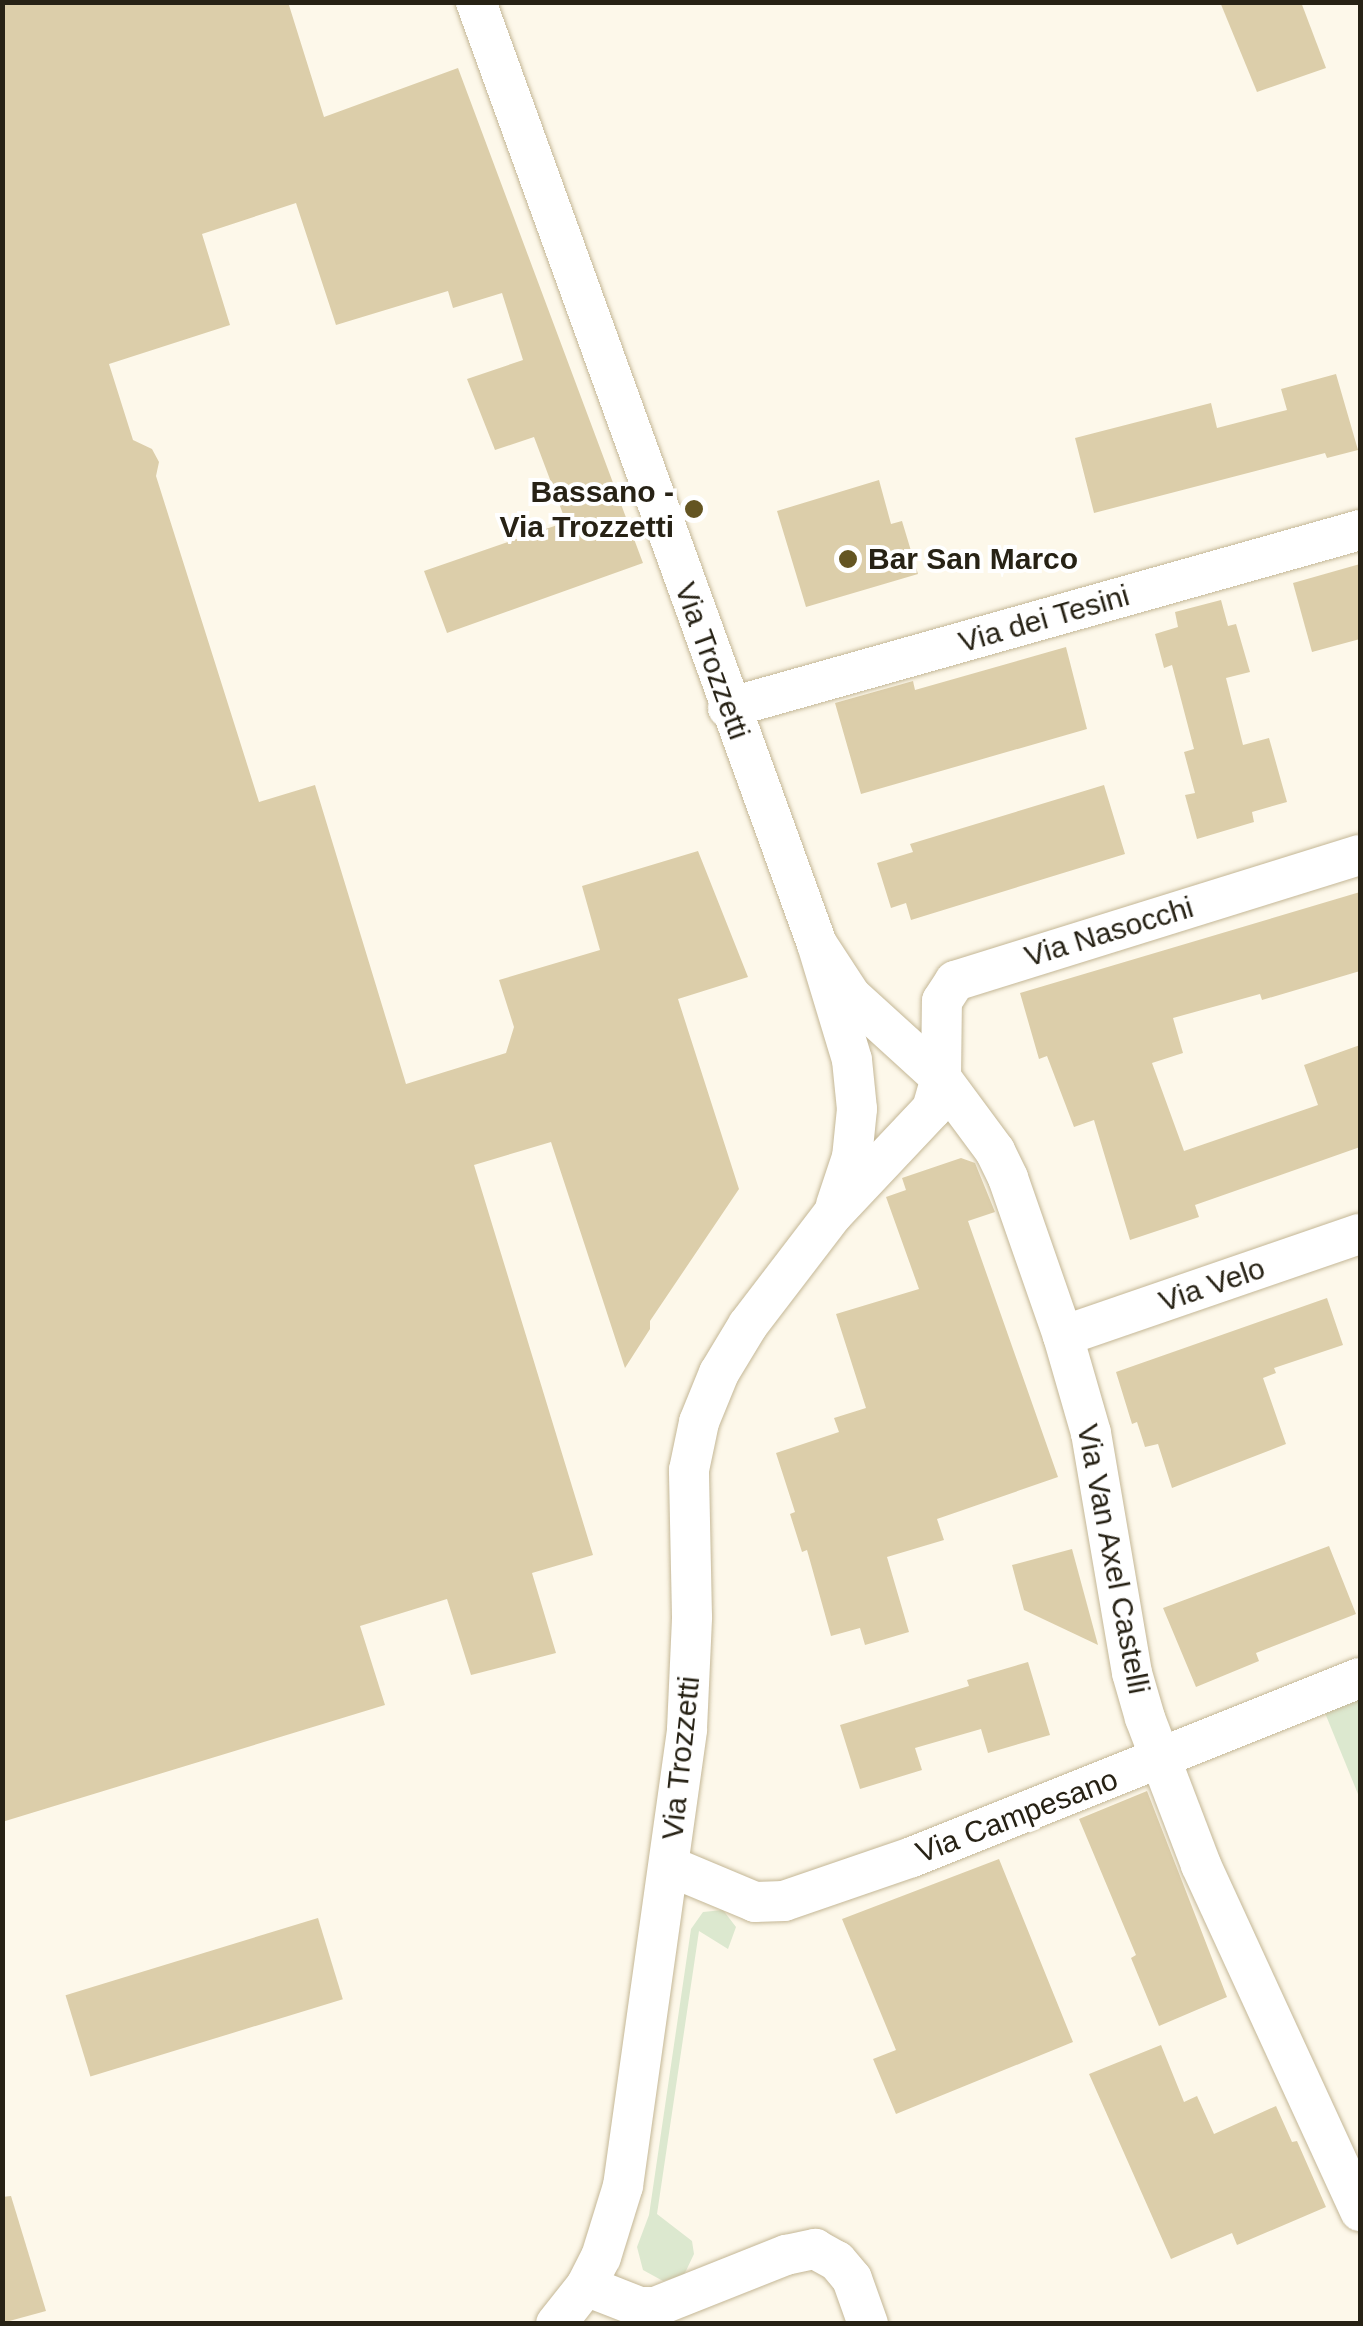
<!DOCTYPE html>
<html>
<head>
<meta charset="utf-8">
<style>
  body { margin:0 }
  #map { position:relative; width:1363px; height:2326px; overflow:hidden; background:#fdf8ea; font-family:Helvetica,sans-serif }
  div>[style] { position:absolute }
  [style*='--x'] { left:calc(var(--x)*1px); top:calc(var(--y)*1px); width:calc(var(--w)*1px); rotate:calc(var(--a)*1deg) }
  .green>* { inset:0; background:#dce8cf }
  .building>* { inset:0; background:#dcceaa; transform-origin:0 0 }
  .roads { filter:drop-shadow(0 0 2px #c4b796) drop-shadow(0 0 2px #c4b796) }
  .street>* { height:40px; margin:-20px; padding:0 20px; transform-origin:20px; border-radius:20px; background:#fff }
  .dots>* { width:28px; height:28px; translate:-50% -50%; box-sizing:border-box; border:5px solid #fff; border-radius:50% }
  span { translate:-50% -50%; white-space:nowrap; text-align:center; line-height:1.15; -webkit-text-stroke:8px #fff; paint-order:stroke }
  .poi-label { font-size:30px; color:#272215; font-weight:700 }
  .right { translate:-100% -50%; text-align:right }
  .left { translate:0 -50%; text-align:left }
  .street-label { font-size:30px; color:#272215 }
  .frame { position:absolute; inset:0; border:5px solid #272215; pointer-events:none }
</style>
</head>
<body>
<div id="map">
  <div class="green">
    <div style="clip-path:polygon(1360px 1697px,1360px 1799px,1325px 1713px)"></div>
    <div style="clip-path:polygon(723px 1910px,736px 1927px,728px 1949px,699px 1931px,657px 2214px,692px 2241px,694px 2254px,684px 2275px,663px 2281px,643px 2270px,637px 2247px,649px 2215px,691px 1929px,703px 1912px)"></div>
  </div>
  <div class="building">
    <div style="clip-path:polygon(2px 2px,288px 2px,324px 117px,458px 68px,643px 563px,447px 633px,424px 571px,566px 522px,534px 437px,495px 450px,467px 379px,523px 360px,502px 293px,453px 308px,448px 291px,336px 325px,296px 203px,202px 234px,230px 325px,109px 364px,133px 440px,152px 449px,159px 462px,156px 476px,259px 802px,315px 785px,406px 1084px,506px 1053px,514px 1027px,499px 980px,600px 950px,582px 886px,698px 851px,748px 977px,678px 999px,739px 1189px,650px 1321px,650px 1329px,625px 1368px,551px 1142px,474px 1165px,593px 1555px,532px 1573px,556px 1653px,471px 1675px,447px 1599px,360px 1626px,385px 1705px,2px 1822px)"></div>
    <div style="clip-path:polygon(1220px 2px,1301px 2px,1326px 68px,1257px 92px)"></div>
    <div style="clip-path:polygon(1336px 374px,1358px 450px,1327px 458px,1325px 453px,1094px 513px,1075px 438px,1211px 403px,1217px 428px,1287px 410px,1281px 389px)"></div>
    <div style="clip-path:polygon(879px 480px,891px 524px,902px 521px,918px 574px,806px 607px,777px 511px)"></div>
    <div style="clip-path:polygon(1360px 564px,1360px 639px,1312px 652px,1293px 583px)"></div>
    <div style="clip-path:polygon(1221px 600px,1228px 626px,1236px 624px,1250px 672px,1226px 678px,1243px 745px,1269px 738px,1287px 802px,1252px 812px,1254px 822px,1197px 839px,1185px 795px,1195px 793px,1184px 752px,1194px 749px,1172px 665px,1164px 668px,1155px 634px,1178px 627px,1175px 612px)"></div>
    <div style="clip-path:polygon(1066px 647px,1087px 729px,861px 794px,835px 703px,913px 681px,915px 690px)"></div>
    <div style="clip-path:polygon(1104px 785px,1125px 854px,911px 920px,906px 903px,891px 908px,877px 863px,913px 852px,910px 844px)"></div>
    <div style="clip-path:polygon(1360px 892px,1360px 971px,1262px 1000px,1260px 994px,1173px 1018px,1183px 1053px,1152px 1063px,1184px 1151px,1318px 1105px,1304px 1065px,1360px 1045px,1360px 1147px,1195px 1205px,1199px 1217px,1130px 1240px,1094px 1120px,1074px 1127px,1047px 1056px,1039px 1059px,1020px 993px)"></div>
    <div style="clip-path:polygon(961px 1158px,975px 1163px,995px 1212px,968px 1221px,1058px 1477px,937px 1519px,944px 1540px,887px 1557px,909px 1632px,865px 1645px,860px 1628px,831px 1636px,807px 1550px,802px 1552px,790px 1514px,795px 1512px,776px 1453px,839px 1432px,834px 1418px,866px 1408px,836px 1314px,919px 1289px,886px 1197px,906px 1190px,902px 1178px)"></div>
    <div style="clip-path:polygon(1327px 1298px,1343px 1345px,1274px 1368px,1276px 1373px,1263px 1378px,1286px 1444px,1172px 1488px,1158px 1444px,1145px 1447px,1137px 1422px,1132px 1424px,1116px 1372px)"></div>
    <div style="clip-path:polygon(1329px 1546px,1356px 1614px,1256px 1653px,1259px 1661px,1196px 1687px,1163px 1608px)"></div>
    <div style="clip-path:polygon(1072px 1549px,1098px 1645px,1024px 1610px,1012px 1565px)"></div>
    <div style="clip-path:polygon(1028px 1662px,1050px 1735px,988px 1753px,981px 1729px,915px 1748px,922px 1770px,860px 1789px,840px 1725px,969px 1686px,967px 1680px)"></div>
    <div style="clip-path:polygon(1147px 1791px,1227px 1997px,1159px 2026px,1131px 1958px,1136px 1955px,1079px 1819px)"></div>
    <div style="clip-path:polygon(999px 1859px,1073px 2042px,896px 2114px,873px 2059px,896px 2050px,842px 1919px)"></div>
    <div style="left:318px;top:1918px;width:85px;height:264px;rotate:73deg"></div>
    <div style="clip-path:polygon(1161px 2045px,1184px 2102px,1197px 2096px,1214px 2134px,1276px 2106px,1292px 2142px,1297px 2141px,1326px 2207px,1237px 2245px,1232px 2233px,1171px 2259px,1089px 2074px)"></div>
    <div style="clip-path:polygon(11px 2196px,46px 2311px,2px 2323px,2px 2197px)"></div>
  </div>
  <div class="roads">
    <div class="street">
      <div style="--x:476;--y:2;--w:1002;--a:70.1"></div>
      <div style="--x:817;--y:944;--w:121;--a:73.2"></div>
      <div style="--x:852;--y:1060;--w:49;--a:84.2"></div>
      <div style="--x:857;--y:1109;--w:48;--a:95.9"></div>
      <div style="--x:852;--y:1157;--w:51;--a:108.4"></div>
      <div style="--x:728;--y:708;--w:657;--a:-15.73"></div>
      <div style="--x:817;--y:944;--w:62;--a:56.8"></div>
      <div style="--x:851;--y:996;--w:122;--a:42.3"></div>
      <div style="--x:941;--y:1078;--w:91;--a:53.5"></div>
      <div style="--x:995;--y:1151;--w:30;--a:64"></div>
      <div style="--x:1008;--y:1178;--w:167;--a:70.8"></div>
      <div style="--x:1063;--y:1336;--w:101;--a:73.9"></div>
      <div style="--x:1091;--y:1433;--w:243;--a:80.3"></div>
      <div style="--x:1132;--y:1673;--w:47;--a:73.9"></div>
      <div style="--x:1145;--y:1718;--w:157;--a:69.1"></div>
      <div style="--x:1201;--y:1865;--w:381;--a:65.3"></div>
      <div style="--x:1063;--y:1336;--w:314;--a:-19"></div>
      <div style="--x:669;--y:1866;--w:93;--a:22.7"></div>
      <div style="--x:755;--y:1902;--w:29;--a:-2"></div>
      <div style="--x:784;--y:1901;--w:135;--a:-19"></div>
      <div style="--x:912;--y:1857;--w:482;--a:-21.8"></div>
      <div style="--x:586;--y:2286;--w:58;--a:21.3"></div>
      <div style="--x:640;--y:2307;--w:15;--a:0"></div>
      <div style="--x:655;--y:2307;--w:141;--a:-21.7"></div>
      <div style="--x:786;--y:2255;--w:30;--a:-12"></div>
      <div style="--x:815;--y:2249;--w:25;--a:29"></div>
      <div style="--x:837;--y:2261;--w:23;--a:50"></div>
      <div style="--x:852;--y:2279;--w:48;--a:70.4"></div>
      <div style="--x:556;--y:2324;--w:48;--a:-51.7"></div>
      <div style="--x:586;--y:2286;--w:33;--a:-63"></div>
      <div style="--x:601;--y:2257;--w:74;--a:-72.8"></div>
      <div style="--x:623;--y:2186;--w:461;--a:-82"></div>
      <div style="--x:687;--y:1729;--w:112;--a:-87.4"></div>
      <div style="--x:692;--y:1617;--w:147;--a:-91.2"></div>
      <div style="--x:689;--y:1470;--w:49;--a:-78.2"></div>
      <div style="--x:699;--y:1422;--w:53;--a:-67.8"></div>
      <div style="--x:719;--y:1373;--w:56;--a:-58.9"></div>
      <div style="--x:748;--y:1325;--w:140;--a:-52.6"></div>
      <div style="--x:833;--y:1214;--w:144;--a:-46.7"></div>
      <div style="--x:932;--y:1109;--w:32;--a:-74"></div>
      <div style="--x:941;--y:1078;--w:77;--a:-89.3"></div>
      <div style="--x:942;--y:1001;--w:24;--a:-57"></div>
      <div style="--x:955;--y:981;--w:424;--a:-17.3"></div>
    </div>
  </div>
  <div class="dots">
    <div style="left:694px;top:509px;background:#645522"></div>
    <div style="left:848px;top:559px;background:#645522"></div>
  </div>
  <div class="poi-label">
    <span class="right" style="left:674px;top:509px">Bassano -<br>Via Trozzetti</span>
    <span class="left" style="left:868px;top:559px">Bar San Marco</span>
  </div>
  <div class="street-label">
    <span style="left:1044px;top:619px;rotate:-16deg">Via dei Tesini</span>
    <span style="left:712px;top:661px;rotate:70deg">Via Trozzetti</span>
    <span style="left:1109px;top:932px;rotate:-17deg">Via Nasocchi</span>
    <span style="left:1212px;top:1285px;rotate:-19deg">Via Velo</span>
    <span style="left:1113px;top:1559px;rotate:79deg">Via Van Axel Castelli</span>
    <span style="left:681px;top:1758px;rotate:-84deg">Via Trozzetti</span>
    <span style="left:1017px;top:1816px;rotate:-21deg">Via Campesano</span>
  </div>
  <div class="frame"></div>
</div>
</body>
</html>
